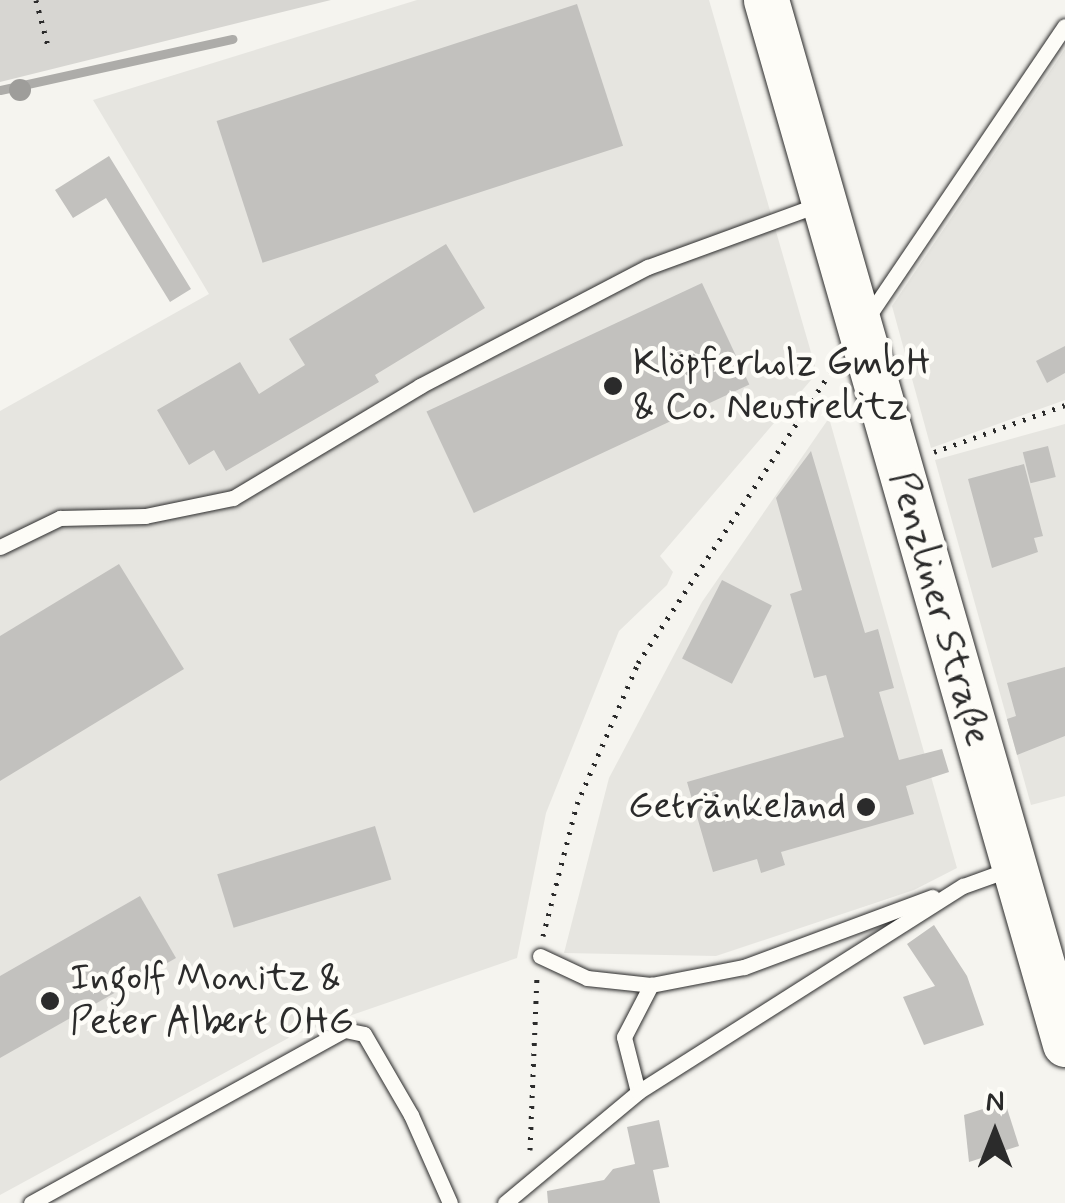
<!DOCTYPE html>
<html>
<head>
<meta charset="utf-8">
<style>
  body { margin:0 }
  #map { position:relative; width:1065px; height:1203px; overflow:hidden; background:#f5f4ef; font-family:Mynerve,sans-serif }
  div>[style] { position:absolute }
  [style*='--x'] { left:calc(var(--x)*1px); top:calc(var(--y)*1px); width:calc(var(--w)*1px); rotate:calc(var(--a)*1deg) }
  .built>* { inset:0; background:#e6e5e0 }
  .green>* { inset:0; background:#d7d6d2 }
  .stream>* { height:9px; margin:-4.5px; padding:0 4.5px; transform-origin:4.5px; border-radius:4.5px; background:#adaca9 }
  .building>* { inset:0; background:#c2c1be; transform-origin:0 0 }
  .path>* { height:5px; margin-top:-2.5px; transform-origin:0; background:repeating-linear-gradient(90deg,#2b2b2b 0 2.5px,transparent 0 10.5px) }
  .roads { filter:drop-shadow(0 0 2px #2b2b2b) drop-shadow(0 0 2px #2b2b2b) }
  .service>* { height:15px; margin:-7.5px; padding:0 7.5px; transform-origin:7.5px; border-radius:7.5px; background:#fdfcf7 }
  .secondary>* { height:45px; margin:-22.5px; padding:0 22.5px; transform-origin:22.5px; border-radius:22.5px; background:#fdfcf7 }
  .trees>* { width:22px; height:22px; margin:-11px; border-radius:50%; background:#9e9d9a }
  .dots>* { width:28px; height:28px; translate:-50% -50%; box-sizing:border-box; border:5px solid #fdfcf7; border-radius:50% }
  span { translate:-50% -50%; white-space:nowrap; text-align:center; line-height:1.15; -webkit-text-stroke:9px #fdfcf7; paint-order:stroke }
  .poi-label { font-size:38px; color:#2b2b2b }
  .left { translate:0 -50%; text-align:left }
  .right { translate:-100% -50%; text-align:right }
  .street-label { font-size:38px; color:#2b2b2b }
  .north { position:absolute; left:945px; top:1083px; width:100px; height:100px; -webkit-text-stroke:8px #fdfcf7; paint-order:stroke; rotate:0deg; font-size:28px; font-weight:700; line-height:40px; text-align:center; color:#2b2b2b }
  .north::after { content:''; display:block; margin:auto; width:35px; height:45px; background:#2b2b2b; clip-path:polygon(50% 0,100% 100%,50% 72%,0 100%) }
</style>
</head>
<body>
<div id="map">
  <div class="built">
    <div style="clip-path:polygon(417px 0,709px 0,817px 373px,660px 556px,673px 572px,667px 585px,619px 631px,546px 813px,517px 958px,294px 1035px,0 1195px,0 411px,209px 294px,93px 100px)"></div>
    <div style="clip-path:polygon(1065px 49px,1065px 400px,931px 448px,892px 306px)"></div>
    <div style="clip-path:polygon(829px 418px,957px 868px,914px 890px,716px 956px,564px 953px,609px 778px,702px 602px)"></div>
    <div style="clip-path:polygon(1065px 424px,1065px 796px,1031px 805px,935px 460px)"></div>
  </div>
  <div class="green">
    <div style="clip-path:polygon(0 0,331px 0,0 82px)"></div>
  </div>
  <div class="stream">
    <div style="--x:0;--y:90;--w:238;--a:-12.4"></div>
  </div>
  <div class="building">
    <div style="left:577px;top:4px;width:149px;height:379px;rotate:72deg"></div>
    <div style="clip-path:polygon(109px 156px,191px 289px,170px 302px,106px 198px,73px 218px,55px 190px)"></div>
    <div style="clip-path:polygon(446px 244px,485px 308px,375px 375px,379px 382px,226px 471px,214px 450px,189px 465px,157px 410px,240px 362px,259px 394px,305px 365px,289px 339px)"></div>
    <div style="left:702px;top:283px;width:112px;height:304px;rotate:65deg"></div>
    <div style="clip-path:polygon(1065px 346px,1065px 373px,1047px 383px,1036px 361px)"></div>
    <div style="left:1048px;top:446px;width:32px;height:26px;rotate:76deg"></div>
    <div style="clip-path:polygon(811px 451px,865px 633px,878px 629px,894px 688px,879px 692px,899px 760px,942px 749px,949px 772px,906px 786px,914px 814px,781px 852px,785px 865px,761px 873px,757px 859px,713px 872px,687px 782px,844px 737px,826px 675px,814px 678px,790px 594px,802px 590px,776px 498px)"></div>
    <div style="clip-path:polygon(1024px 464px,1043px 536px,1034px 538px,1038px 552px,992px 568px,968px 479px)"></div>
    <div style="clip-path:polygon(119px 564px,184px 669px,0 781px,0 636px)"></div>
    <div style="left:722px;top:580px;width:56px;height:88px;rotate:27deg"></div>
    <div style="clip-path:polygon(1065px 667px,1065px 736px,1017px 755px,1007px 719px,1016px 716px,1007px 683px)"></div>
    <div style="left:375px;top:826px;width:56px;height:165px;rotate:73deg"></div>
    <div style="clip-path:polygon(140px 896px,176px 958px,0 1058px,0 976px)"></div>
    <div style="clip-path:polygon(934px 925px,967px 976px,984px 1025px,924px 1045px,903px 997px,935px 986px,907px 944px)"></div>
    <div style="clip-path:polygon(1005px 1102px,1019px 1146px,969px 1162px,964px 1115px)"></div>
    <div style="clip-path:polygon(659px 1120px,669px 1167px,653px 1170px,660px 1203px,548px 1203px,547px 1191px,604px 1180px,613px 1169px,635px 1164px,627px 1127px)"></div>
  </div>
  <div class="path">
    <div style="--x:36;--y:0;--w:48;--a:75.4"></div>
    <div style="--x:934;--y:452;--w:139;--a:-19.7"></div>
    <div style="--x:543;--y:936;--w:136;--a:-75.6"></div>
    <div style="--x:577;--y:804;--w:154;--a:-66.6"></div>
    <div style="--x:638;--y:663;--w:354;--a:-56.5"></div>
    <div style="--x:530;--y:1150;--w:173;--a:-87.7"></div>
  </div>
  <div class="roads">
    <div class="service">
      <div style="--x:865;--y:321;--w:356;--a:-55.9"></div>
      <div style="--x:0;--y:547;--w:67;--a:-25.8"></div>
      <div style="--x:60;--y:518;--w:85;--a:-1.3"></div>
      <div style="--x:145;--y:516;--w:90;--a:-11.6"></div>
      <div style="--x:233;--y:498;--w:218;--a:-30.9"></div>
      <div style="--x:420;--y:386;--w:257;--a:-27.6"></div>
      <div style="--x:648;--y:267;--w:183;--a:-20.1"></div>
      <div style="--x:540;--y:956;--w:52;--a:25.1"></div>
      <div style="--x:587;--y:978;--w:64;--a:6.2"></div>
      <div style="--x:638;--y:1092;--w:57;--a:-104.3"></div>
      <div style="--x:624;--y:1037;--w:59;--a:-62.6"></div>
      <div style="--x:651;--y:985;--w:95;--a:-11"></div>
      <div style="--x:744;--y:967;--w:201;--a:-20.4"></div>
      <div style="--x:31;--y:1203;--w:359;--a:-28.9"></div>
      <div style="--x:345;--y:1030;--w:19;--a:12"></div>
      <div style="--x:364;--y:1034;--w:94;--a:59.9"></div>
      <div style="--x:411;--y:1115;--w:96;--a:66.1"></div>
      <div style="--x:505;--y:1203;--w:173;--a:-39.8"></div>
      <div style="--x:638;--y:1092;--w:385;--a:-32.4"></div>
      <div style="--x:963;--y:886;--w:53;--a:-19.8"></div>
    </div>
    <div class="secondary">
      <div style="--x:766;--y:0;--w:1086;--a:74.02"></div>
    </div>
  </div>
  <div class="trees">
    <div style="left:20px;top:90px"></div>
  </div>
  <div class="dots">
    <div style="left:613px;top:386px;background:#2b2b2b"></div>
    <div style="left:866px;top:807px;background:#2b2b2b"></div>
    <div style="left:50px;top:1001px;background:#2b2b2b"></div>
  </div>
  <div class="poi-label">
    <span class="left" style="left:633px;top:386px">Klöpferholz GmbH<br>&amp; Co. Neustrelitz</span>
    <span class="right" style="left:846px;top:807px">Getränkeland</span>
    <span class="left" style="left:70px;top:1001px">Ingolf Monitz &amp;<br>Peter Albert OHG</span>
  </div>
  <div class="street-label">
    <span style="left:939px;top:609px;rotate:74deg">Penzliner Straße</span>
  </div>
  <div class="north">N</div>
</div>
</body>
</html>
